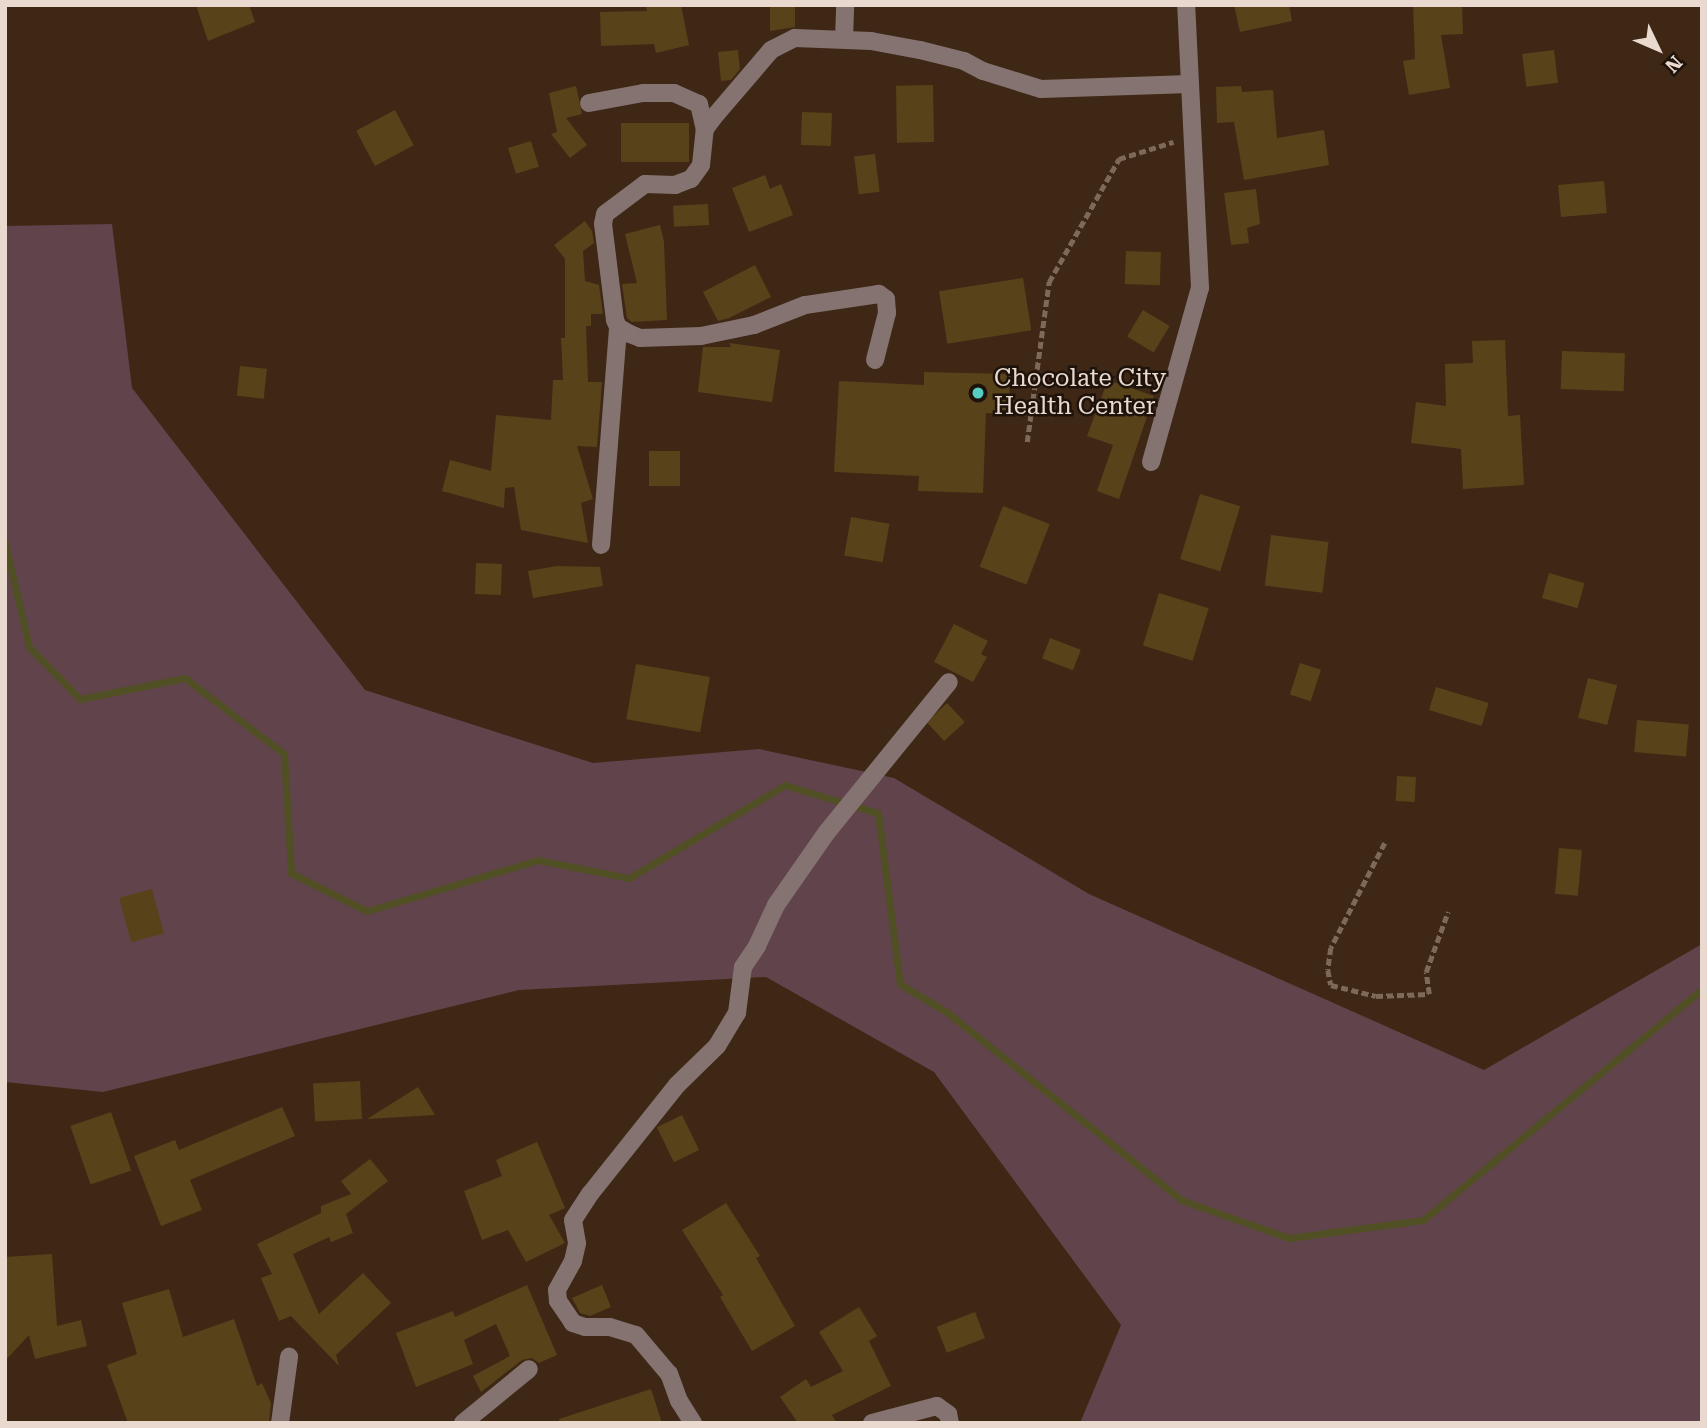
<!DOCTYPE html>
<html>
<head>
<meta charset="utf-8">
<style>
  body { margin:0 }
  #map { position:relative; width:1707px; height:1428px; overflow:hidden; background:#3f2715; font-family:"Roboto Serif",serif }
  div>[style] { position:absolute }
  [style*='--x'] { left:calc(var(--x)*1px); top:calc(var(--y)*1px); width:calc(var(--w)*1px); rotate:calc(var(--a)*1deg) }
  .green>* { inset:0; background:#61434b }
  .stream>* { height:7px; margin:-3.5px; padding:0 3.5px; transform-origin:3.5px; border-radius:3.5px; background:#515024 }
  .building>* { inset:0; background:#584219; transform-origin:0 0 }
  .path>* { height:4.5px; margin-top:-2.25px; transform-origin:0; background:repeating-linear-gradient(90deg,#7e6959 0 7px,transparent 0 10.5px) }
  .minor>* { height:18px; margin:-9px; padding:0 9px; transform-origin:9px; border-radius:9px; background:#847371 }
  .dots>* { width:19px; height:19px; translate:-50% -50%; box-sizing:border-box; border:4px solid #1e130b; border-radius:50% }
  span { translate:-50% -50%; white-space:nowrap; text-align:center; line-height:1.15; -webkit-text-stroke:5px #1e130b; paint-order:stroke }
  .poi-label { font-size:24px; color:#e9d9ce }
  .left { translate:0 -50%; text-align:left }
  .frame { position:absolute; inset:0; border:7px solid #e9d9ce; pointer-events:none }
  .north { position:absolute; left:1623px; top:14px; width:70px; height:70px; -webkit-text-stroke:5px #1e130b; paint-order:stroke; rotate:134deg; font-size:19px; font-weight:700; line-height:28px; text-align:center; color:#e9d9ce }
  .north::after { content:''; display:block; margin:auto; width:24px; height:32px; background:#e9d9ce; clip-path:polygon(50% 0,100% 100%,50% 72%,0 100%) }
</style>
</head>
<body>
<div id="map">
  <div class="green">
    <div style="clip-path:polygon(112px 224px,132px 388px,365px 690px,593px 763px,759px 749px,894px 778px,1089px 894px,1484px 1070px,1702px 944px,1702px 1423px,1080px 1423px,1121px 1325px,934px 1072px,766px 977px,519px 990px,103px 1092px,5px 1082px,5px 226px)"></div>
  </div>
  <div class="stream">
    <div style="--x:5;--y:543;--w:107;--a:77"></div>
    <div style="--x:29;--y:647;--w:73;--a:45.6"></div>
    <div style="--x:80;--y:699;--w:107;--a:-11.3"></div>
    <div style="--x:185;--y:678;--w:125;--a:37.5"></div>
    <div style="--x:284;--y:754;--w:119;--a:86.6"></div>
    <div style="--x:291;--y:873;--w:85;--a:26.6"></div>
    <div style="--x:367;--y:911;--w:178;--a:-16.6"></div>
    <div style="--x:538;--y:860;--w:93;--a:11.2"></div>
    <div style="--x:629;--y:878;--w:182;--a:-30.8"></div>
    <div style="--x:785;--y:785;--w:97;--a:16.8"></div>
    <div style="--x:878;--y:813;--w:172;--a:82.7"></div>
    <div style="--x:900;--y:984;--w:56;--a:31.1"></div>
    <div style="--x:948;--y:1013;--w:299;--a:38.7"></div>
    <div style="--x:1181;--y:1200;--w:114;--a:19.4"></div>
    <div style="--x:1289;--y:1238;--w:135;--a:-7.7"></div>
    <div style="--x:1423;--y:1220;--w:362;--a:-39.6"></div>
  </div>
  <div class="building">
    <div style="clip-path:polygon(196px 5px,249px 5px,255px 22px,208px 41px)"></div>
    <div style="clip-path:polygon(646px 5px,681px 5px,689px 45px,656px 53px,654px 44px,601px 46px,600px 12px,647px 11px)"></div>
    <div style="clip-path:polygon(1234px 5px,1289px 5px,1292px 21px,1240px 32px)"></div>
    <div style="clip-path:polygon(1413px 5px,1462px 5px,1463px 34px,1441px 35px,1450px 88px,1409px 95px,1403px 61px,1415px 59px)"></div>
    <div style="clip-path:polygon(770px 6px,795px 6px,795px 27px,770px 31px)"></div>
    <div style="clip-path:polygon(738px 50px,740px 69px,731px 80px,721px 81px,718px 52px)"></div>
    <div style="left:1554px;top:50px;width:33px;height:32px;rotate:83deg"></div>
    <div style="left:933px;top:85px;width:57px;height:37px;rotate:89deg"></div>
    <div style="clip-path:polygon(576px 86px,582px 114px,566px 118px,587px 145px,570px 158px,551px 134px,557px 132px,549px 93px)"></div>
    <div style="clip-path:polygon(1241px 86px,1242px 92px,1273px 90px,1277px 138px,1324px 130px,1329px 165px,1244px 180px,1234px 122px,1217px 123px,1216px 87px)"></div>
    <div style="left:395px;top:110px;width:40px;height:44px;rotate:62deg"></div>
    <div style="left:802px;top:112px;width:30px;height:33px;rotate:2deg"></div>
    <div style="left:689px;top:123px;width:39px;height:68px;rotate:90deg"></div>
    <div style="left:531px;top:141px;width:27px;height:24px;rotate:73deg"></div>
    <div style="left:875px;top:154px;width:38px;height:21px;rotate:83deg"></div>
    <div style="clip-path:polygon(765px 175px,770px 189px,781px 184px,793px 215px,749px 232px,732px 188px)"></div>
    <div style="left:1604px;top:181px;width:32px;height:46px;rotate:85deg"></div>
    <div style="clip-path:polygon(1256px 189px,1260px 224px,1247px 228px,1249px 243px,1231px 245px,1224px 193px)"></div>
    <div style="left:708px;top:204px;width:21px;height:35px;rotate:87deg"></div>
    <div style="clip-path:polygon(585px 221px,592px 231px,594px 243px,583px 251px,585px 281px,599px 285px,603px 314px,591px 314px,591px 326px,586px 326px,588px 382px,602px 382px,597px 447px,577px 446px,593px 499px,581px 503px,588px 543px,521px 530px,514px 487px,505px 488px,504px 508px,442px 491px,450px 460px,491px 471px,496px 415px,551px 420px,553px 380px,563px 380px,561px 338px,565px 338px,565px 259px,554px 245px)"></div>
    <div style="clip-path:polygon(660px 225px,664px 242px,667px 320px,632px 322px,627px 318px,622px 284px,637px 283px,625px 234px)"></div>
    <div style="left:1126px;top:251px;width:35px;height:33px;rotate:2deg"></div>
    <div style="clip-path:polygon(755px 265px,771px 297px,729px 318px,718px 321px,703px 292px)"></div>
    <div style="left:1023px;top:278px;width:53px;height:85px;rotate:81deg"></div>
    <div style="left:1143px;top:310px;width:31px;height:31px;rotate:31deg"></div>
    <div style="clip-path:polygon(1505px 340px,1508px 416px,1520px 415px,1524px 485px,1463px 489px,1461px 449px,1411px 443px,1416px 402px,1446px 406px,1445px 364px,1473px 363px,1472px 341px)"></div>
    <div style="clip-path:polygon(729px 343px,780px 350px,772px 402px,698px 392px,703px 347px,731px 347px)"></div>
    <div style="left:1562px;top:351px;width:63px;height:38px;rotate:2deg"></div>
    <div style="left:240px;top:366px;width:27px;height:30px;rotate:6deg"></div>
    <div style="clip-path:polygon(924px 372px,1010px 374px,1009px 414px,986px 413px,983px 493px,918px 491px,919px 476px,834px 472px,839px 381px,924px 385px)"></div>
    <div style="clip-path:polygon(1108px 380px,1154px 396px,1119px 499px,1097px 491px,1113px 445px,1087px 436px)"></div>
    <div style="left:649px;top:451px;width:31px;height:35px"></div>
    <div style="left:1200px;top:494px;width:42px;height:68px;rotate:17deg"></div>
    <div style="left:1003px;top:506px;width:50px;height:65px;rotate:21deg"></div>
    <div style="left:851px;top:517px;width:39px;height:39px;rotate:10deg"></div>
    <div style="left:1271px;top:535px;width:58px;height:51px;rotate:7deg"></div>
    <div style="left:476px;top:563px;width:26px;height:31px;rotate:2deg"></div>
    <div style="clip-path:polygon(557px 566px,600px 567px,603px 586px,533px 598px,528px 571px)"></div>
    <div style="left:1549px;top:573px;width:37px;height:26px;rotate:16deg"></div>
    <div style="left:1159px;top:593px;width:52px;height:55px;rotate:17deg"></div>
    <div style="clip-path:polygon(954px 624px,988px 641px,981px 654px,987px 657px,973px 682px,934px 662px)"></div>
    <div style="left:1050px;top:638px;width:33px;height:22px;rotate:21deg"></div>
    <div style="left:1300px;top:663px;width:22px;height:33px;rotate:18deg"></div>
    <div style="left:636px;top:664px;width:75px;height:56px;rotate:10deg"></div>
    <div style="left:1588px;top:678px;width:30px;height:41px;rotate:14deg"></div>
    <div style="left:1436px;top:687px;width:55px;height:24px;rotate:17deg"></div>
    <div style="left:947px;top:703px;width:26px;height:28px;rotate:47deg"></div>
    <div style="left:1637px;top:720px;width:52px;height:32px;rotate:5deg"></div>
    <div style="left:1397px;top:776px;width:19px;height:25px;rotate:3deg"></div>
    <div style="left:1559px;top:848px;width:23px;height:46px;rotate:5deg"></div>
    <div style="left:152px;top:889px;width:46px;height:34px;rotate:75deg"></div>
    <div style="left:360px;top:1081px;width:38px;height:47px;rotate:87deg"></div>
    <div style="clip-path:polygon(418px 1087px,435px 1115px,367px 1119px)"></div>
    <div style="clip-path:polygon(282px 1107px,295px 1136px,190px 1180px,202px 1210px,161px 1226px,134px 1156px,175px 1140px,179px 1150px)"></div>
    <div style="left:111px;top:1112px;width:62px;height:43px;rotate:71deg"></div>
    <div style="left:682px;top:1115px;width:39px;height:28px;rotate:64deg"></div>
    <div style="clip-path:polygon(537px 1142px,565px 1208px,549px 1215px,565px 1243px,526px 1262px,508px 1230px,482px 1240px,464px 1191px,502px 1176px,496px 1160px)"></div>
    <div style="clip-path:polygon(370px 1159px,388px 1181px,346px 1214px,353px 1233px,331px 1242px,329px 1237px,293px 1254px,319px 1314px,363px 1273px,391px 1303px,336px 1355px,339px 1366px,291px 1316px,279px 1321px,261px 1278px,272px 1274px,257px 1244px,321px 1213px,321px 1206px,351px 1194px,341px 1181px)"></div>
    <div style="clip-path:polygon(726px 1203px,760px 1256px,756px 1258px,795px 1326px,752px 1351px,720px 1297px,723px 1295px,682px 1230px)"></div>
    <div style="clip-path:polygon(52px 1254px,57px 1326px,81px 1320px,87px 1346px,35px 1359px,29px 1335px,5px 1361px,5px 1257px)"></div>
    <div style="clip-path:polygon(527px 1285px,557px 1355px,539px 1363px,532px 1358px,522px 1360px,481px 1392px,473px 1376px,510px 1356px,496px 1324px,464px 1340px,473px 1364px,416px 1387px,396px 1333px,453px 1311px,455px 1317px)"></div>
    <div style="clip-path:polygon(602px 1285px,611px 1307px,590px 1316px,580px 1313px,572px 1298px)"></div>
    <div style="clip-path:polygon(169px 1289px,183px 1337px,234px 1319px,257px 1386px,262px 1383px,271px 1403px,269px 1423px,128px 1423px,107px 1365px,137px 1354px,122px 1303px)"></div>
    <div style="clip-path:polygon(859px 1307px,877px 1336px,869px 1341px,891px 1386px,832px 1415px,837px 1423px,798px 1423px,780px 1397px,806px 1379px,811px 1387px,843px 1371px,819px 1332px)"></div>
    <div style="left:975px;top:1312px;width:28px;height:41px;rotate:69deg"></div>
    <div style="clip-path:polygon(651px 1389px,662px 1423px,560px 1423px,559px 1419px)"></div>
  </div>
  <div class="path">
    <div style="--x:1027;--y:442;--w:162;--a:-82.2"></div>
    <div style="--x:1049;--y:282;--w:142;--a:-60.4"></div>
    <div style="--x:1119;--y:159;--w:57;--a:-17.5"></div>
    <div style="--x:1385;--y:843;--w:118;--a:117.2"></div>
    <div style="--x:1331;--y:948;--w:22;--a:98"></div>
    <div style="--x:1328;--y:970;--w:15;--a:79"></div>
    <div style="--x:1331;--y:985;--w:46;--a:13.7"></div>
    <div style="--x:1376;--y:996;--w:53;--a:-2.2"></div>
    <div style="--x:1429;--y:994;--w:22;--a:-98"></div>
    <div style="--x:1426;--y:972;--w:64;--a:-69.9"></div>
  </div>
  <div class="minor">
    <div style="--x:844;--y:39;--w:34;--a:-88"></div>
    <div style="--x:589;--y:103;--w:55;--a:-10.5"></div>
    <div style="--x:643;--y:93;--w:31;--a:0"></div>
    <div style="--x:674;--y:93;--w:27;--a:24"></div>
    <div style="--x:699;--y:104;--w:26;--a:77"></div>
    <div style="--x:875;--y:360;--w:49;--a:-75.7"></div>
    <div style="--x:887;--y:313;--w:14;--a:-94"></div>
    <div style="--x:886;--y:299;--w:9;--a:-144"></div>
    <div style="--x:879;--y:294;--w:75;--a:171.5"></div>
    <div style="--x:805;--y:305;--w:55;--a:158.6"></div>
    <div style="--x:754;--y:325;--w:54;--a:168.3"></div>
    <div style="--x:701;--y:336;--w:61;--a:178.1"></div>
    <div style="--x:640;--y:338;--w:11;--a:-158"></div>
    <div style="--x:630;--y:334;--w:14;--a:-150"></div>
    <div style="--x:618;--y:327;--w:8;--a:-113"></div>
    <div style="--x:615;--y:320;--w:97;--a:-97.1"></div>
    <div style="--x:603;--y:224;--w:10;--a:-79"></div>
    <div style="--x:605;--y:214;--w:50;--a:-36.9"></div>
    <div style="--x:645;--y:184;--w:30;--a:2"></div>
    <div style="--x:675;--y:185;--w:17;--a:-21"></div>
    <div style="--x:691;--y:179;--w:17;--a:-54"></div>
    <div style="--x:701;--y:165;--w:36;--a:-84"></div>
    <div style="--x:705;--y:129;--w:14;--a:-54"></div>
    <div style="--x:713;--y:118;--w:89;--a:-49.5"></div>
    <div style="--x:771;--y:50;--w:27;--a:-27"></div>
    <div style="--x:795;--y:38;--w:76;--a:2.3"></div>
    <div style="--x:871;--y:41;--w:50;--a:10.4"></div>
    <div style="--x:920;--y:50;--w:45;--a:14"></div>
    <div style="--x:964;--y:61;--w:21;--a:28"></div>
    <div style="--x:983;--y:71;--w:61;--a:17.2"></div>
    <div style="--x:1041;--y:89;--w:149;--a:-1.9"></div>
    <div style="--x:1151;--y:462;--w:181;--a:-74.3"></div>
    <div style="--x:1200;--y:288;--w:283;--a:-92.8"></div>
    <div style="--x:601;--y:545;--w:219;--a:-85.5"></div>
    <div style="--x:280;--y:1423;--w:67;--a:-82.2"></div>
    <div style="--x:463;--y:1423;--w:85;--a:-39.3"></div>
    <div style="--x:693;--y:1423;--w:26;--a:-122"></div>
    <div style="--x:679;--y:1401;--w:29;--a:-110"></div>
    <div style="--x:669;--y:1374;--w:51;--a:-130.2"></div>
    <div style="--x:636;--y:1335;--w:27;--a:-163"></div>
    <div style="--x:610;--y:1327;--w:25;--a:180"></div>
    <div style="--x:585;--y:1327;--w:13;--a:-162"></div>
    <div style="--x:573;--y:1323;--w:27;--a:-124"></div>
    <div style="--x:558;--y:1301;--w:11;--a:-95"></div>
    <div style="--x:557;--y:1290;--w:33;--a:-61"></div>
    <div style="--x:573;--y:1261;--w:18;--a:-77"></div>
    <div style="--x:577;--y:1243;--w:23;--a:-100"></div>
    <div style="--x:573;--y:1220;--w:31;--a:-57"></div>
    <div style="--x:590;--y:1194;--w:139;--a:-51.4"></div>
    <div style="--x:677;--y:1085;--w:56;--a:-44.3"></div>
    <div style="--x:717;--y:1046;--w:39;--a:-59"></div>
    <div style="--x:737;--y:1013;--w:46;--a:-82.6"></div>
    <div style="--x:743;--y:967;--w:25;--a:-56"></div>
    <div style="--x:757;--y:946;--w:45;--a:-65.1"></div>
    <div style="--x:776;--y:905;--w:89;--a:-55.1"></div>
    <div style="--x:827;--y:832;--w:193;--a:-50.9"></div>
    <div style="--x:872;--y:1423;--w:67;--a:-14.7"></div>
    <div style="--x:937;--y:1406;--w:14;--a:36"></div>
    <div style="--x:948;--y:1414;--w:9;--a:77"></div>
  </div>
  <div class="dots">
    <div style="left:978px;top:393px;background:#56cec4"></div>
  </div>
  <div class="poi-label">
    <span class="left" style="left:994px;top:393px">Chocolate City<br>Health Center</span>
  </div>
  <div class="frame"></div>
  <div class="north">N</div>
</div>
</body>
</html>
